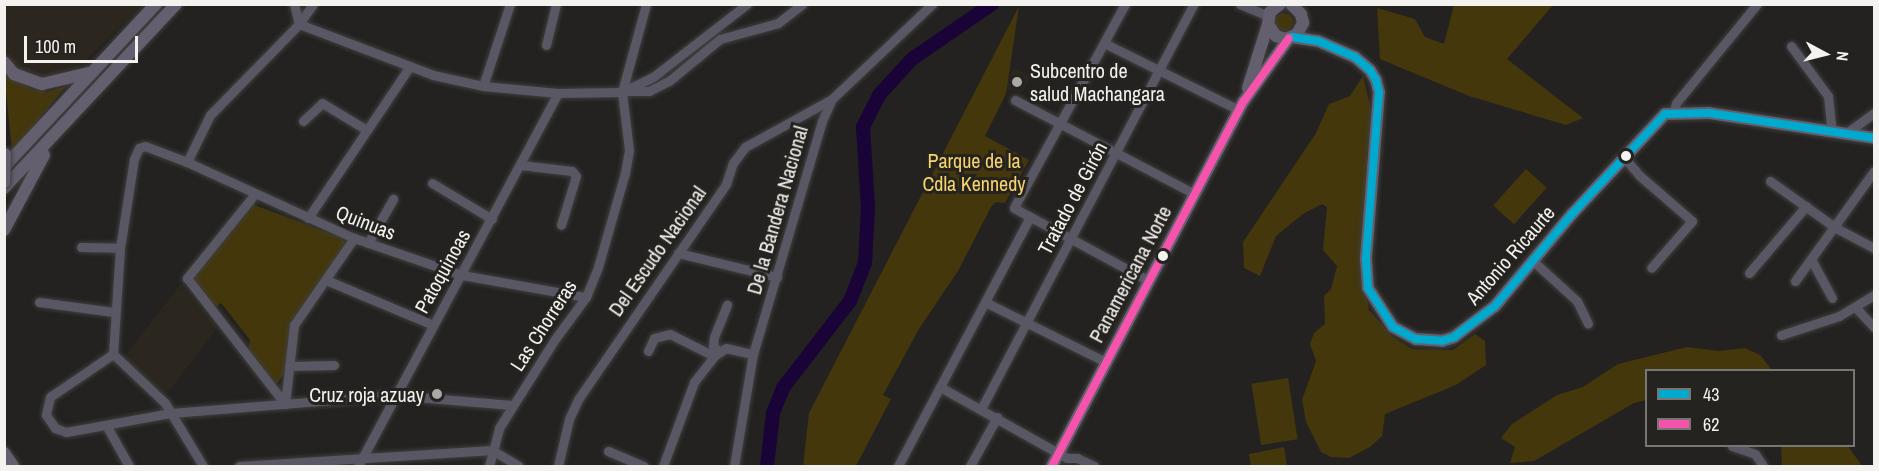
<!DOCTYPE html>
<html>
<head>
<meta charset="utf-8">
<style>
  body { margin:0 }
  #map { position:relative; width:1879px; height:471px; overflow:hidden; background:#232220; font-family:"Archivo Narrow",sans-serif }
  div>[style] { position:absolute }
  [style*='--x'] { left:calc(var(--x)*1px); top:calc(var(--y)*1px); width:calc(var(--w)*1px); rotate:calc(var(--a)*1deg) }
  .built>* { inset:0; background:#2b271f }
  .green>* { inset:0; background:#44370c; transform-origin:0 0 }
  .round { border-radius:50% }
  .river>* { height:14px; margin:-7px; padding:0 7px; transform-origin:7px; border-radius:7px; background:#190337 }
  .roads { filter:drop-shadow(0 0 2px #3f3f3e) drop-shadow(0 0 2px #3f3f3e) }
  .minor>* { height:9px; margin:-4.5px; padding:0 4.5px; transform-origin:4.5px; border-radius:4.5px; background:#595763 }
  .major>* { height:12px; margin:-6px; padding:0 6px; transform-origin:6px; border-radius:6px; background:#645f6f }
  .bridges { filter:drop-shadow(0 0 2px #3f3f3e) drop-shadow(0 0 2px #3f3f3e) }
  .major-bridge>* { height:12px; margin:-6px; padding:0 6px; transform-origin:6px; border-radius:6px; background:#645f6f }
  .bus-1>* { height:8px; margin:-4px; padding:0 4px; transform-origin:4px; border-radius:4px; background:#00a9ce }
  .bus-2>* { height:8px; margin:-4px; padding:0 4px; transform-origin:4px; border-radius:4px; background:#f653ac }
  .dots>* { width:16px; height:16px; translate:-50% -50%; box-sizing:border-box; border:3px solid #24231f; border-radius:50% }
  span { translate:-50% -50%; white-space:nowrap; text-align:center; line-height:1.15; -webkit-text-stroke:6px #24231f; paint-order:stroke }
  .poi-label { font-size:20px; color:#f3f2ef }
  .left { translate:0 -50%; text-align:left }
  .right { translate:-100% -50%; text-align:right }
  .park-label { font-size:20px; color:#f9d46b }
  .street-label { font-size:20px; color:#f3f2ef }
  .frame { position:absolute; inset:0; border:6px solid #f3f2ef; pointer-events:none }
  .legend { position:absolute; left:1645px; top:369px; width:210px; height:78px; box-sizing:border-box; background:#24231f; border:2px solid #777672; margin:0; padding:8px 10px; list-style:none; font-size:18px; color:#f3f2ef }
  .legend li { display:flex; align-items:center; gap:12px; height:30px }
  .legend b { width:30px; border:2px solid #777672 }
  .north { position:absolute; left:1795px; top:24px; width:60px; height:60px; -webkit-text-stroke:4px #24231f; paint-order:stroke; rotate:97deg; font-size:16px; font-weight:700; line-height:24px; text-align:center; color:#f3f2ef }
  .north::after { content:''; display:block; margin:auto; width:21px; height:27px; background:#f3f2ef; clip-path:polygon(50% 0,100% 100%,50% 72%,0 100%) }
  .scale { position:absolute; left:24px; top:36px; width:114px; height:27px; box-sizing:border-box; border:3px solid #f3f2ef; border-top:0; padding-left:8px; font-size:18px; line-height:21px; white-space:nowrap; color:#f3f2ef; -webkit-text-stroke:4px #24231f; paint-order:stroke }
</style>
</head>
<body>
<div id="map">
  <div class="built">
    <div style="clip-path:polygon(5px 5px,143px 5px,77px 69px,45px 81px,19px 74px,8px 61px,5px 52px)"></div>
    <div style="clip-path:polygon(1014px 68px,1031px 76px,1022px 93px,1004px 88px)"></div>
    <div style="clip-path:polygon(181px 284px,217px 328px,163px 399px,121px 361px)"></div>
  </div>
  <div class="green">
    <div style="clip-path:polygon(1454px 5px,1553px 5px,1507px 59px,1583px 118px,1566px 125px,1469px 96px,1380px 59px,1377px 8px,1415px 19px,1425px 37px,1444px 44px)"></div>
    <div style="clip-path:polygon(1019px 6px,1006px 94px,985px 136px,1029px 160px,1005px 203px,996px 202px,991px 207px,958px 271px,919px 329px,883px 395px,891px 399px,856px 466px,803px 466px,809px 413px)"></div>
    <div class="round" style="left:1275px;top:13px;width:18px;height:18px"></div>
    <div style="clip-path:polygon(4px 71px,31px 89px,48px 92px,66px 86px,12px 152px)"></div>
    <div style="clip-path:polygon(1363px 76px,1371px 108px,1360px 257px,1369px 310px,1393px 337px,1412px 349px,1453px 350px,1475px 334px,1485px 341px,1486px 365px,1456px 385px,1385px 414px,1382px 436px,1370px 447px,1349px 458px,1331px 457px,1321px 452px,1306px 422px,1302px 400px,1316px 361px,1310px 344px,1314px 333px,1325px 324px,1324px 296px,1331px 289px,1337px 266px,1323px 250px,1327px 207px,1322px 204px,1303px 214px,1276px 236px,1260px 276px,1244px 268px,1243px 242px,1316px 133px,1329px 104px,1350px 96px)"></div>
    <div style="left:1526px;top:169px;width:28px;height:49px;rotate:42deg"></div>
    <div style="clip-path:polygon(252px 204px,342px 238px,346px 244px,291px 323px,284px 374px,276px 385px,248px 352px,250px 340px,221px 303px,215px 308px,192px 279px)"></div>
    <div style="clip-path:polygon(1687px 347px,1719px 351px,1745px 348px,1760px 355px,1772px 370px,1646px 370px,1646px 400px,1634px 403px,1534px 461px,1510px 463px,1515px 447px,1501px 438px,1512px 424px,1557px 395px,1583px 387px,1618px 364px)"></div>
    <div style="left:1288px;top:378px;width:62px;height:37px;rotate:81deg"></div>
    <div style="clip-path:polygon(1781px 446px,1848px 446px,1862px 466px,1782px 466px)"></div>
    <div style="clip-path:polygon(1284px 447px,1287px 465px,1251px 466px,1249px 454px)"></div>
  </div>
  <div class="river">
    <div style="--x:767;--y:466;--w:53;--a:-83.5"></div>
    <div style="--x:773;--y:413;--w:27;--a:-68"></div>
    <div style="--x:783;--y:388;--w:110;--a:-52.4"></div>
    <div style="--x:850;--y:301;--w:41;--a:-68.5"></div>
    <div style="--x:865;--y:263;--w:56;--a:-86.9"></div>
    <div style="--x:868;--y:207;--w:80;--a:-93.6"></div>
    <div style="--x:863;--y:127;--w:36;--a:-63"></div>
    <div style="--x:879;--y:95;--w:49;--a:-47.5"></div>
    <div style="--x:912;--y:59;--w:97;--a:-34.5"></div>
  </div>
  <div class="roads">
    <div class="minor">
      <div style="--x:294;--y:4;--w:21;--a:76"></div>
      <div style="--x:299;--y:24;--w:143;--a:20.8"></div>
      <div style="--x:433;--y:75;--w:51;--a:12.4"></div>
      <div style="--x:483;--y:86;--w:75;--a:5.3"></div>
      <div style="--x:558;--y:93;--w:64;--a:-0.9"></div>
      <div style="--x:622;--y:92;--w:34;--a:-26"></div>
      <div style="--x:653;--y:77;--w:119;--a:-37.8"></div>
      <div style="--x:1125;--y:4;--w:232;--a:118.6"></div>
      <div style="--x:1014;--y:208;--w:153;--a:28.4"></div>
      <div style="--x:1240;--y:4;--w:30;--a:23"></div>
      <div style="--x:1104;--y:43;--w:151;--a:26.4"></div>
      <div style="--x:546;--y:45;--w:42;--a:-76.3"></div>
      <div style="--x:1791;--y:46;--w:62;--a:53.5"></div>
      <div style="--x:1828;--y:96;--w:36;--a:84"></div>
      <div style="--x:483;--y:86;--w:86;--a:-71.8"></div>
      <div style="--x:627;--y:91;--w:22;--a:0"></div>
      <div style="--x:649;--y:91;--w:22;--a:-27"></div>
      <div style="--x:669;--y:81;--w:66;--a:-39.5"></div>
      <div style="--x:720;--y:39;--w:60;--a:-15.4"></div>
      <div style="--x:778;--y:23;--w:31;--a:-38"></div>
      <div style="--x:1015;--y:100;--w:203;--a:27.6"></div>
      <div style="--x:1674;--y:111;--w:8;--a:-76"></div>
      <div style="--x:1676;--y:103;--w:128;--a:-50.7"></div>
      <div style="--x:303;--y:121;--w:26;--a:-43"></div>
      <div style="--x:322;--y:103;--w:52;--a:31"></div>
      <div style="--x:1845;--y:134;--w:36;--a:-36"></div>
      <div style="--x:1623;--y:156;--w:26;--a:50"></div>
      <div style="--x:1640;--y:176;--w:69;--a:40.9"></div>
      <div style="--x:1692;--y:221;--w:62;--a:131.1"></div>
      <div style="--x:187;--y:162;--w:52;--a:-63.9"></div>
      <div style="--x:210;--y:115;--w:127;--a:-45.6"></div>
      <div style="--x:299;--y:24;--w:24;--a:-55"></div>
      <div style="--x:521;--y:165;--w:51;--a:6.7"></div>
      <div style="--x:572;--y:171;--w:6;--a:51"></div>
      <div style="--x:576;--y:176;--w:51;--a:107"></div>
      <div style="--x:1770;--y:181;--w:81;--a:35.5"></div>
      <div style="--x:1836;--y:228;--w:43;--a:27.8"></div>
      <div style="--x:432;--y:183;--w:70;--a:31"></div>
      <div style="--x:254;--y:195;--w:107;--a:128.9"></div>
      <div style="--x:187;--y:278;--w:160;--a:52.1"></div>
      <div style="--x:308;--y:218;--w:183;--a:-56.1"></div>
      <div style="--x:368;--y:243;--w:51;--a:-60.4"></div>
      <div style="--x:81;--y:247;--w:39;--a:1"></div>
      <div style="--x:678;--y:253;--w:102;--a:13.6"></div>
      <div style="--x:1533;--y:261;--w:59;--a:42.3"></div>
      <div style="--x:1577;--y:301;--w:25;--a:64"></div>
      <div style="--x:1812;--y:261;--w:42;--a:61.6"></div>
      <div style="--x:1749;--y:273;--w:88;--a:-49.6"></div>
      <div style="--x:326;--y:280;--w:116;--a:22.8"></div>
      <div style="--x:1795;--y:281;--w:135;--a:-54.3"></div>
      <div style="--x:39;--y:302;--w:75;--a:7.7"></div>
      <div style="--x:985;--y:302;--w:135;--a:26.4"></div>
      <div style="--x:1857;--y:309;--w:25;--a:47"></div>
      <div style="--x:1781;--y:335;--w:61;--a:-18.1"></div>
      <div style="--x:1839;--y:316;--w:41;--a:-31"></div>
      <div style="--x:648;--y:351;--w:14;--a:-65"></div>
      <div style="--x:654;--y:338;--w:16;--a:-14"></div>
      <div style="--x:670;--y:334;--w:49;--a:26.6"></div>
      <div style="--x:720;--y:352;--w:9;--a:-139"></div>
      <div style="--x:713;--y:346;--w:9;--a:-84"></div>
      <div style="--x:714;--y:337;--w:35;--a:-68"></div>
      <div style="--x:113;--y:354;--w:76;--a:145.7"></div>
      <div style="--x:50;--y:397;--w:18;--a:103"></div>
      <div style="--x:46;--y:415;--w:16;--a:55"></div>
      <div style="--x:55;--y:428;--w:12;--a:20"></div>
      <div style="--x:66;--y:432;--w:107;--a:-10.3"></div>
      <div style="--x:171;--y:413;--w:223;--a:-4.6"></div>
      <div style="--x:393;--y:395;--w:119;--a:4.8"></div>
      <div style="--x:289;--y:366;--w:45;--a:-1.3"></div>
      <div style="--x:940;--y:387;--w:145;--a:29.2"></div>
      <div style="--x:1067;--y:458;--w:10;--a:0"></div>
      <div style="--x:1077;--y:458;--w:19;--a:25"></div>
      <div style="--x:285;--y:404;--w:80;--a:-83.5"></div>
      <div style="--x:294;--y:325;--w:106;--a:-55.4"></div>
      <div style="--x:981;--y:409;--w:458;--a:-62.3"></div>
      <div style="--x:106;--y:425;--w:47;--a:60.7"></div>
      <div style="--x:1732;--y:446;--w:24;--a:19"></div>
      <div style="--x:1755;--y:454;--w:14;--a:56"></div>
      <div style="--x:608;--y:451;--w:39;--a:23"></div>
      <div style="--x:203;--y:466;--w:74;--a:-121.1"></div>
      <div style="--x:165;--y:403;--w:71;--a:-136.7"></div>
      <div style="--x:113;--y:354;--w:106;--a:-86.2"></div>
      <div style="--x:120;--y:248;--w:90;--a:-81.1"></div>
      <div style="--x:134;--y:159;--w:12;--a:-66"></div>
      <div style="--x:139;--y:148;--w:6;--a:-18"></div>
      <div style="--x:145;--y:146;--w:45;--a:20.9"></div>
      <div style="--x:187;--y:162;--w:183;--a:24.5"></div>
      <div style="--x:354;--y:238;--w:114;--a:18.9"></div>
      <div style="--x:462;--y:275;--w:126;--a:10.1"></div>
      <div style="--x:239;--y:466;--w:254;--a:-3.6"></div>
      <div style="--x:492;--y:450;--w:31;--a:31"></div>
      <div style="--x:358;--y:466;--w:423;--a:-61.8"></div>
      <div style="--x:489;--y:466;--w:39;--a:-75"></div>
      <div style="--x:499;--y:428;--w:105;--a:-57.8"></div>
      <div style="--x:555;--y:339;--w:52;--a:-53.6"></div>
      <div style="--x:586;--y:297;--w:32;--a:-68"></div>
      <div style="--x:598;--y:267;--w:98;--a:-74"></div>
      <div style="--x:625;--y:173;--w:23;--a:-80"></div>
      <div style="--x:629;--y:150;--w:58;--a:-96.9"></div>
      <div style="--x:622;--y:92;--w:91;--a:-74.7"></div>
      <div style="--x:558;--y:466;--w:48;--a:-76.8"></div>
      <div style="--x:569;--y:419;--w:23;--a:-65"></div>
      <div style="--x:579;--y:398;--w:260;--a:-55.5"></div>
      <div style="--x:726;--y:184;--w:22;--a:-72"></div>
      <div style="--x:733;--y:163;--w:20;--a:-53"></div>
      <div style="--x:745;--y:147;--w:99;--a:-28.9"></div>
      <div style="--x:663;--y:466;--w:90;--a:-69.7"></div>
      <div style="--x:694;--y:382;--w:33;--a:-52"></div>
      <div style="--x:714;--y:356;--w:14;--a:-34"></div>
      <div style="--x:726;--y:348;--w:28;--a:13"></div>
      <div style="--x:734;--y:466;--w:114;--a:-80.4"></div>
      <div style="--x:753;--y:354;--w:243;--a:-73.5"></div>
      <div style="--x:822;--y:121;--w:24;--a:-66"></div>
      <div style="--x:832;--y:99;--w:138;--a:-43.5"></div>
      <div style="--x:898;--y:466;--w:282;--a:-62.1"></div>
      <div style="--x:970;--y:466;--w:56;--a:-61.1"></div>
    </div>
    <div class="major">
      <div style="--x:1280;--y:4;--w:13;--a:141"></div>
      <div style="--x:1270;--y:12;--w:12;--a:99"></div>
      <div style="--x:1268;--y:24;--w:14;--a:56"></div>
      <div style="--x:1276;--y:36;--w:10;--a:17"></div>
      <div style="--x:1286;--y:39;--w:12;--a:-24"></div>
      <div style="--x:1297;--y:34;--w:13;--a:-61"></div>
      <div style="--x:1303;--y:23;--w:9;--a:-103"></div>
      <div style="--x:1301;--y:14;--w:14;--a:-135"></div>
      <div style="--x:1292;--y:37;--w:26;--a:9"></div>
      <div style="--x:1318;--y:41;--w:40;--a:23.4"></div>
      <div style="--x:1355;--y:57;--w:20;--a:41"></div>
      <div style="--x:1370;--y:70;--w:12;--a:59"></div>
      <div style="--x:1376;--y:80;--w:12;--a:76"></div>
      <div style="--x:1379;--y:92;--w:168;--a:94.5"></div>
      <div style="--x:1366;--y:259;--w:29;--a:86"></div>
      <div style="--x:1368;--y:288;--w:46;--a:57.3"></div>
      <div style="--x:1393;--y:327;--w:26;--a:28"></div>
      <div style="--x:1416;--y:339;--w:26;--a:4"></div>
      <div style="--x:1442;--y:341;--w:13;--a:-18"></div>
      <div style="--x:1454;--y:337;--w:51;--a:-37.1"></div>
      <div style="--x:1495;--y:306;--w:120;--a:-50.1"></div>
      <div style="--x:1572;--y:214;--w:137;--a:-47.1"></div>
      <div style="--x:1665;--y:114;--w:44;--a:-1.3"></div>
      <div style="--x:1709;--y:113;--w:167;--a:8.6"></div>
      <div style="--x:4;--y:62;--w:16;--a:50"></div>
      <div style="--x:14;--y:74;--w:30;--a:20"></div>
      <div style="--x:42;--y:84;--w:52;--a:-13.2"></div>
      <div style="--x:1248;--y:88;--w:67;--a:-72.6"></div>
      <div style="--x:4;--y:167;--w:223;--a:-47"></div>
      <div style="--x:4;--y:188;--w:252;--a:-46.9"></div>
      <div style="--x:4;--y:230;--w:85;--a:-61.9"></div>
      <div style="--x:4;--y:453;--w:16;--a:55"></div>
      <div style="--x:1052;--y:466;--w:412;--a:-62.3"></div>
      <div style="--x:1244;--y:101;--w:77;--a:-54.5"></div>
    </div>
  </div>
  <div class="bridges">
    <div class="major-bridge">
      <div style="--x:4;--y:182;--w:28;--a:-88"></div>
    </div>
  </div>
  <div class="bus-1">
    <div style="--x:1292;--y:37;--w:26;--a:9"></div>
    <div style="--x:1318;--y:41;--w:40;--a:23.4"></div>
    <div style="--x:1355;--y:57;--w:20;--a:41"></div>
    <div style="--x:1370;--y:70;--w:12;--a:59"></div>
    <div style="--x:1376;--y:80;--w:12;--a:76"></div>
    <div style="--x:1379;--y:92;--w:168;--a:94.5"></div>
    <div style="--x:1366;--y:259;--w:29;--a:86"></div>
    <div style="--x:1368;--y:288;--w:46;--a:57.3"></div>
    <div style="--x:1393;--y:327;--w:26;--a:28"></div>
    <div style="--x:1416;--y:339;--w:26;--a:4"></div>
    <div style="--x:1442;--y:341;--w:13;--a:-18"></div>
    <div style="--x:1454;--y:337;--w:51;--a:-37.1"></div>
    <div style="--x:1495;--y:306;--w:120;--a:-50.1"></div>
    <div style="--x:1572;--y:214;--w:137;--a:-47.1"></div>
    <div style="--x:1665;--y:114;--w:44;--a:-1.3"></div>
    <div style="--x:1709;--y:113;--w:167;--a:8.6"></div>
  </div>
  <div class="bus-2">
    <div style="--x:1052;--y:466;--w:412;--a:-62.3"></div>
    <div style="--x:1244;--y:101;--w:77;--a:-54.5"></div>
  </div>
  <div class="dots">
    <div style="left:1017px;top:82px;background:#aaa9a7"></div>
    <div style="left:1626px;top:156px;background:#f3f2ef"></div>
    <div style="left:1163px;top:256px;background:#f3f2ef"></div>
    <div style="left:437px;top:394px;background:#aaa9a7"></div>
  </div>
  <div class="poi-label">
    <span class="left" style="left:1030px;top:82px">Subcentro de<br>salud Machangara</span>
    <span class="right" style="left:424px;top:394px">Cruz roja azuay</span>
  </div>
  <div class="park-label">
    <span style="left:974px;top:172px">Parque de la<br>Cdla Kennedy</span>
  </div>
  <div class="street-label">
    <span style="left:1072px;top:198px;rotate:-62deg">Tratado de Girón</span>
    <span style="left:777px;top:210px;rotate:-74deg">De la Bandera Nacional</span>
    <span style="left:366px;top:222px;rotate:21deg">Quinuas</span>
    <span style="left:657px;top:251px;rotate:-55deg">Del Escudo Nacional</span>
    <span style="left:1510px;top:255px;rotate:-49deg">Antonio Ricaurte</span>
    <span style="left:442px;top:271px;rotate:-61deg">Patoquinoas</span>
    <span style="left:1130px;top:274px;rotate:-62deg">Panamericana Norte</span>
    <span style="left:543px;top:325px;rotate:-57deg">Las Chorreras</span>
  </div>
  <div class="frame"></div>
  <ul class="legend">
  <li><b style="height:8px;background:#00a9ce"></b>43</li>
  <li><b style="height:8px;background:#f653ac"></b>62</li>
  </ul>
  <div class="north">N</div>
  <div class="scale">100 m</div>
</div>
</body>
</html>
